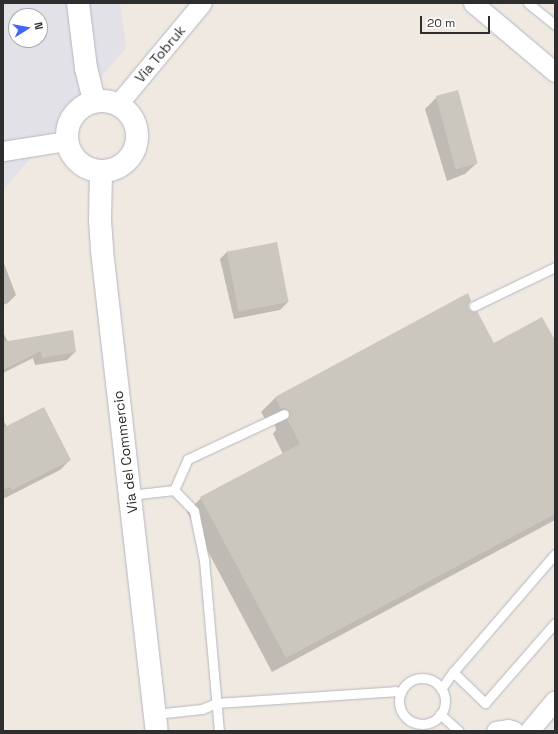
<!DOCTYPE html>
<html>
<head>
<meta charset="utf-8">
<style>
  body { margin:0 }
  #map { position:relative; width:558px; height:734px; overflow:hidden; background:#efe9e1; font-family:"Space Grotesk",sans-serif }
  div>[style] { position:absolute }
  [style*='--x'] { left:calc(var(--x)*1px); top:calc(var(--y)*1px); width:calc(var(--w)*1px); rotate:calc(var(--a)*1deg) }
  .industrial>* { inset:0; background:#e3e1e8 }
  .shadow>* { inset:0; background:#0003 }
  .building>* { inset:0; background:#cbc7bf; transform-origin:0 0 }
  .roads { filter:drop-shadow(0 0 1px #b4b7c1) drop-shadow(0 0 1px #b4b7c1) }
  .lane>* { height:9px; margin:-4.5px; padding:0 4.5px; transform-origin:4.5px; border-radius:4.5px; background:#fff }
  .lane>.ring { margin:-4.5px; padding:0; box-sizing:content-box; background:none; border:9px solid #fff; border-radius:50% }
  .street>* { height:19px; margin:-9.5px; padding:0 9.5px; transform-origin:9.5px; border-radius:9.5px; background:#fff }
  .secondary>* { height:22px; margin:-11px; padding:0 11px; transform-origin:11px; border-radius:11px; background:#fff }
  .secondary>.ring { margin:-11px; padding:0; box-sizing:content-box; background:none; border:22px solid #fff; border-radius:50% }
  span { translate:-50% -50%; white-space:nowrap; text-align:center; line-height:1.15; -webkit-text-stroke:3px #fff; paint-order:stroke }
  .street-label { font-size:14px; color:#2e2e2e }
  .frame { position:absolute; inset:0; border:4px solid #2e2e2e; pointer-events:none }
  .north { position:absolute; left:8px; top:8px; width:40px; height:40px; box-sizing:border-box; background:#fff; border:1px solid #ababab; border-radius:50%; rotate:79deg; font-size:11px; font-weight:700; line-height:16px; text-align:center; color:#2e2e2e }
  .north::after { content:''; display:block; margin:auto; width:14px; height:18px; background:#4264fb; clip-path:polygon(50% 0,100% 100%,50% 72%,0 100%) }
  .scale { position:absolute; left:420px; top:16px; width:70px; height:18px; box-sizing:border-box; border:2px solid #2e2e2e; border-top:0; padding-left:5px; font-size:12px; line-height:14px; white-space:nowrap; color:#2e2e2e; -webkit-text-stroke:3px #fff; paint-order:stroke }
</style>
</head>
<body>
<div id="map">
  <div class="industrial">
    <div style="clip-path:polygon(evenodd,3px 3px,120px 3px,126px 48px,3px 190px,3px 3px,16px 16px,40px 16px,40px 40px,16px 40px,16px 16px)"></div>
  </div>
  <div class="shadow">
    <div style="clip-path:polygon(457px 91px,477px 163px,465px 174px,447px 181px,425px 109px,436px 98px)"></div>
    <div style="clip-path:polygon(228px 251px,288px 302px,280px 310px,234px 319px,220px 259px)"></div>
    <div style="clip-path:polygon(3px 261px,16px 295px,8px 303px,3px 305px)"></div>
    <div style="clip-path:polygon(467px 305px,468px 310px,494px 344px,555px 342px,555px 520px,272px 672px,187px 512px,201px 498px,283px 454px,273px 434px,276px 430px,275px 425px,270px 422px,267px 422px,261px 412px,275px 398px)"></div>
    <div style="clip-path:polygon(3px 332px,8px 342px,75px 352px,67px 360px,35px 365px,33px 358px,3px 373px)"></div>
    <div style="clip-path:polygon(3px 419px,7px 427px,70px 460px,60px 470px,3px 499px)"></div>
  </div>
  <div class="building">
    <div style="left:458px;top:90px;width:76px;height:23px;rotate:75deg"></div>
    <div style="left:277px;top:242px;width:61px;height:51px;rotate:79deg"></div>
    <div style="clip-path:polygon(468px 293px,471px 301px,468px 305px,469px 309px,473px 312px,477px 311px,494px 343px,542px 317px,555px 340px,555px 514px,286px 658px,200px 497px,300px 444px,287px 419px,290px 415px,289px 411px,285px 408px,281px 409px,275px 397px)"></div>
    <div style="clip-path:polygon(73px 330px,76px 352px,42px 358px,41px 351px,3px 370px,3px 342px)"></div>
    <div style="clip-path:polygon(44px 407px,71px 460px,12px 490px,10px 487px,3px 490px,3px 428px)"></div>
  </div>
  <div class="roads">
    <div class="lane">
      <div style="--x:528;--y:3;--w:35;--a:39"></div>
      <div style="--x:474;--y:306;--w:90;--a:-25.7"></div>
      <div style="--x:174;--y:490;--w:29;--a:46"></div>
      <div style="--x:194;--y:511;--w:50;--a:78.5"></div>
      <div style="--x:204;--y:560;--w:172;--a:85"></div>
      <div style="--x:130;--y:495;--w:44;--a:-6.5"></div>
      <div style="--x:174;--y:490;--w:34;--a:-66"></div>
      <div style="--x:188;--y:459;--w:106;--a:-25.1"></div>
      <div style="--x:555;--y:554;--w:156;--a:130.8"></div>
      <div style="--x:453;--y:672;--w:45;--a:44.1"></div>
      <div style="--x:485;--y:703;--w:106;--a:-48.8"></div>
      <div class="ring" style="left:399px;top:678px;width:37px;height:37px"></div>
      <div style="--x:441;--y:689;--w:21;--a:-55"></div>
      <div style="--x:155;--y:714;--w:47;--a:-6.1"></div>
      <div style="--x:202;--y:709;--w:15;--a:-23"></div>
      <div style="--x:216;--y:703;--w:179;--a:-3.8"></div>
      <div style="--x:395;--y:691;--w:6;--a:18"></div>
      <div style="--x:440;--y:714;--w:25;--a:42"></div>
    </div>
    <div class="street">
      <div style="--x:473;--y:3;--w:107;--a:40.1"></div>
      <div style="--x:118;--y:104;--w:131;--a:-50.3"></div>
      <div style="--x:3;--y:151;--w:65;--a:-8.9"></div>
      <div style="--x:496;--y:731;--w:12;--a:-9"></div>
      <div style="--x:508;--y:729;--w:6;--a:18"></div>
      <div style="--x:529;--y:731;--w:40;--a:-50"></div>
    </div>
    <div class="secondary">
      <div style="--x:78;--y:3;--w:65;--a:83"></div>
      <div style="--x:86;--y:68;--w:34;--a:76"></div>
      <div class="ring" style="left:67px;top:101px;width:48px;height:48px"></div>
      <div style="--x:101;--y:172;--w:48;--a:91.2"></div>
      <div style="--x:100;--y:220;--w:31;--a:86"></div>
      <div style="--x:102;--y:251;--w:483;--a:83.5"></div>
    </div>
  </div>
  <div class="street-label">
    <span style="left:160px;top:54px;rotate:-50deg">Via Tobruk</span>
    <span style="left:125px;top:452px;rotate:-97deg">Via del Commercio</span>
  </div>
  <div class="frame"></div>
  <div class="north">N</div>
  <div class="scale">20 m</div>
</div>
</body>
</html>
